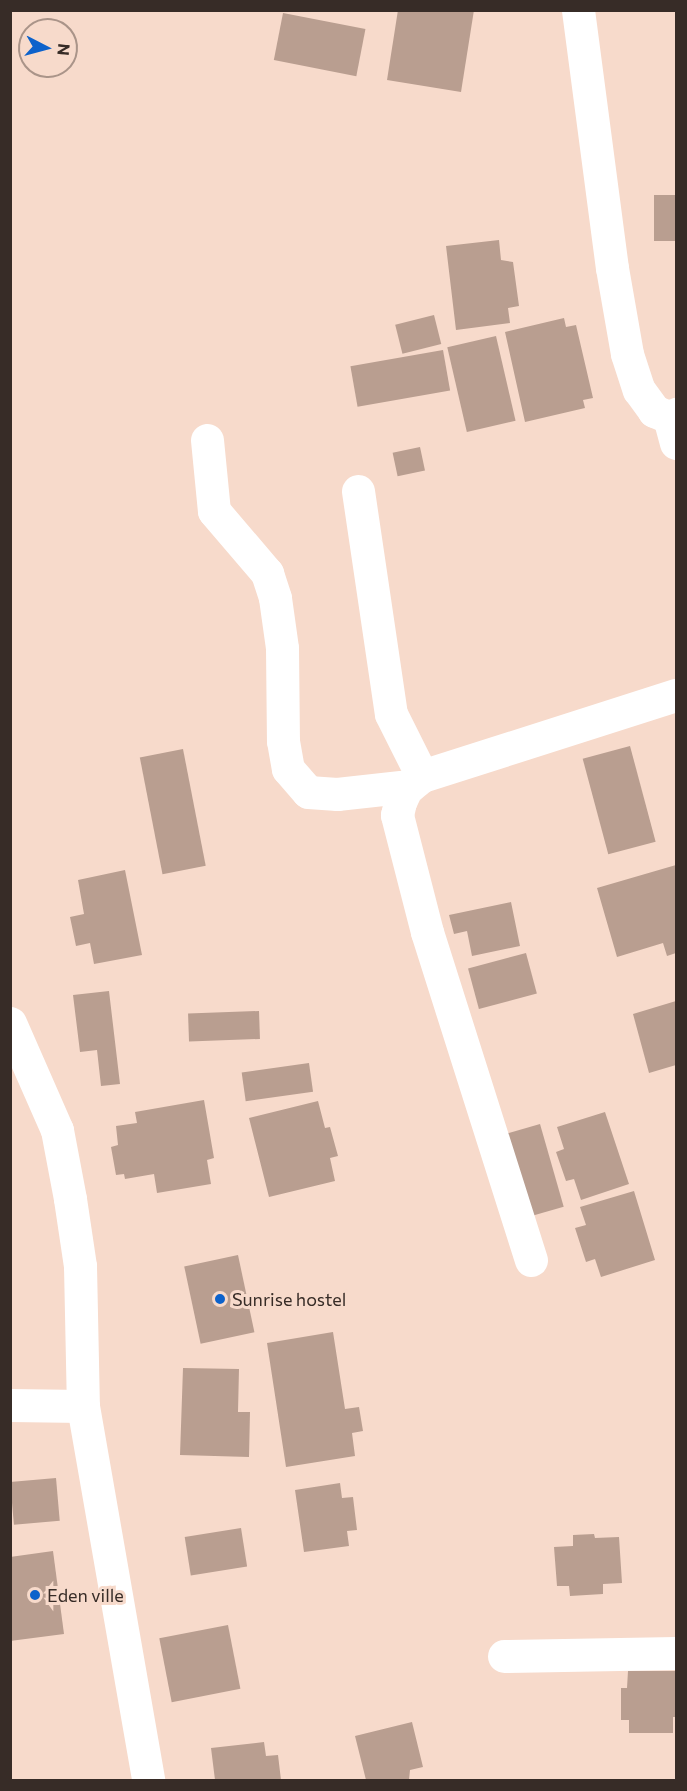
<!DOCTYPE html>
<html>
<head>
<meta charset="utf-8">
<style>
  body { margin:0 }
  #map { position:relative; width:687px; height:1791px; overflow:hidden; background:#f7dacb; font-family:Commissioner,sans-serif }
  div>[style] { position:absolute }
  [style*='--x'] { left:calc(var(--x)*1px); top:calc(var(--y)*1px); width:calc(var(--w)*1px); rotate:calc(var(--a)*1deg) }
  .building>* { inset:0; background:#b99e90; transform-origin:0 0 }
  .minor>* { height:33px; margin:-16.5px; padding:0 16.5px; transform-origin:16.5px; border-radius:16.5px; background:#fff }
  .dots>* { width:16px; height:16px; translate:-50% -50%; box-sizing:border-box; border:3px solid #f7dacb; border-radius:50% }
  span { translate:-50% -50%; white-space:nowrap; text-align:center; line-height:1.15; -webkit-text-stroke:6px #f7dacb; paint-order:stroke }
  .poi-label { font-size:18px; color:#372c27 }
  .left { translate:0 -50%; text-align:left }
  .frame { position:absolute; inset:0; border:12px solid #372c27; pointer-events:none }
  .north { position:absolute; left:18px; top:18px; width:60px; height:60px; box-sizing:border-box; background:#f7dacb; border:2px solid #aa9489; border-radius:50%; rotate:96deg; font-size:16px; font-weight:700; line-height:24px; text-align:center; color:#372c27 }
  .north::after { content:''; display:block; margin:auto; width:21px; height:27px; background:#0d62cb; clip-path:polygon(50% 0,100% 100%,50% 72%,0 100%) }
</style>
</head>
<body>
<div id="map">
  <div class="building">
    <div style="clip-path:polygon(398px 10px,474px 10px,461px 92px,387px 80px)"></div>
    <div style="left:283px;top:13px;width:84px;height:48px;rotate:11deg"></div>
    <div style="left:676px;top:195px;width:46px;height:22px;rotate:90deg"></div>
    <div style="clip-path:polygon(499px 240px,501px 260px,513px 262px,519px 306px,508px 308px,510px 323px,456px 330px,446px 246px)"></div>
    <div style="left:434px;top:315px;width:30px;height:40px;rotate:76deg"></div>
    <div style="clip-path:polygon(564px 318px,566px 327px,576px 325px,593px 398px,583px 400px,585px 408px,525px 422px,505px 332px)"></div>
    <div style="left:496px;top:336px;width:87px;height:50px;rotate:77deg"></div>
    <div style="left:443px;top:350px;width:41px;height:94px;rotate:80deg"></div>
    <div style="left:420px;top:447px;width:24px;height:28px;rotate:78deg"></div>
    <div style="left:630px;top:746px;width:99px;height:49px;rotate:75deg"></div>
    <div style="left:183px;top:749px;width:119px;height:44px;rotate:79deg"></div>
    <div style="clip-path:polygon(676px 865px,676px 953px,667px 956px,663px 943px,617px 957px,597px 888px)"></div>
    <div style="clip-path:polygon(125px 870px,142px 955px,94px 964px,90px 943px,76px 946px,70px 917px,84px 914px,78px 880px)"></div>
    <div style="clip-path:polygon(511px 902px,520px 946px,472px 956px,467px 931px,454px 934px,449px 915px)"></div>
    <div style="left:526px;top:953px;width:42px;height:60px;rotate:75deg"></div>
    <div style="clip-path:polygon(109px 991px,120px 1084px,101px 1086px,97px 1050px,80px 1052px,73px 995px)"></div>
    <div style="clip-path:polygon(676px 1001px,676px 1065px,649px 1073px,633px 1014px)"></div>
    <div style="left:259px;top:1011px;width:28px;height:71px;rotate:88deg"></div>
    <div style="left:309px;top:1063px;width:29px;height:68px;rotate:82deg"></div>
    <div style="clip-path:polygon(204px 1100px,214px 1158px,207px 1160px,211px 1184px,157px 1193px,154px 1174px,125px 1179px,124px 1174px,116px 1175px,111px 1147px,118px 1145px,116px 1126px,137px 1123px,135px 1112px)"></div>
    <div style="clip-path:polygon(318px 1101px,325px 1128px,330px 1127px,338px 1156px,330px 1158px,335px 1181px,269px 1197px,249px 1118px)"></div>
    <div style="clip-path:polygon(605px 1112px,629px 1184px,581px 1200px,574px 1179px,566px 1181px,556px 1152px,564px 1149px,557px 1127px)"></div>
    <div style="left:540px;top:1124px;width:86px;height:39px;rotate:74deg"></div>
    <div style="clip-path:polygon(634px 1191px,655px 1260px,601px 1277px,595px 1259px,586px 1262px,575px 1228px,586px 1225px,580px 1207px)"></div>
    <div style="left:238px;top:1255px;width:79px;height:55px;rotate:78deg"></div>
    <div style="clip-path:polygon(333px 1332px,345px 1409px,359px 1407px,363px 1431px,352px 1433px,355px 1456px,286px 1467px,267px 1343px)"></div>
    <div style="clip-path:polygon(183px 1368px,239px 1369px,238px 1412px,250px 1412px,249px 1457px,180px 1455px)"></div>
    <div style="left:56px;top:1478px;width:43px;height:46px;rotate:85deg"></div>
    <div style="clip-path:polygon(340px 1483px,342px 1498px,353px 1497px,357px 1530px,347px 1531px,349px 1546px,304px 1552px,295px 1490px)"></div>
    <div style="left:241px;top:1528px;width:39px;height:57px;rotate:81deg"></div>
    <div style="clip-path:polygon(594px 1534px,595px 1538px,619px 1537px,622px 1583px,603px 1584px,603px 1594px,570px 1596px,569px 1586px,557px 1586px,554px 1547px,573px 1546px,573px 1535px)"></div>
    <div style="clip-path:polygon(53px 1551px,64px 1634px,10px 1641px,10px 1557px)"></div>
    <div style="left:228px;top:1625px;width:65px;height:70px;rotate:79deg"></div>
    <div style="clip-path:polygon(628px 1671px,675px 1671px,676px 1717px,673px 1717px,673px 1733px,629px 1733px,629px 1720px,621px 1720px,621px 1688px,627px 1688px)"></div>
    <div style="clip-path:polygon(412px 1722px,423px 1767px,410px 1770px,409px 1780px,366px 1780px,355px 1736px)"></div>
    <div style="clip-path:polygon(264px 1742px,266px 1756px,278px 1755px,281px 1780px,215px 1780px,211px 1748px)"></div>
  </div>
  <div class="minor">
    <div style="--x:578;--y:10;--w:260;--a:82.5"></div>
    <div style="--x:612;--y:268;--w:87;--a:80.1"></div>
    <div style="--x:627;--y:354;--w:38;--a:72"></div>
    <div style="--x:639;--y:390;--w:26;--a:54"></div>
    <div style="--x:654;--y:411;--w:16;--a:22"></div>
    <div style="--x:669;--y:417;--w:8;--a:-23"></div>
    <div style="--x:669;--y:417;--w:27;--a:75"></div>
    <div style="--x:207;--y:440;--w:71;--a:84.4"></div>
    <div style="--x:214;--y:511;--w:82;--a:49.5"></div>
    <div style="--x:267;--y:573;--w:26;--a:72"></div>
    <div style="--x:275;--y:598;--w:50;--a:82"></div>
    <div style="--x:282;--y:648;--w:93;--a:89.4"></div>
    <div style="--x:283;--y:741;--w:28;--a:80"></div>
    <div style="--x:288;--y:769;--w:30;--a:49"></div>
    <div style="--x:308;--y:792;--w:29;--a:4"></div>
    <div style="--x:337;--y:794;--w:73;--a:-6.3"></div>
    <div style="--x:358;--y:491;--w:225;--a:81.6"></div>
    <div style="--x:391;--y:714;--w:69;--a:63.4"></div>
    <div style="--x:10;--y:1023;--w:117;--a:66.3"></div>
    <div style="--x:57;--y:1130;--w:70;--a:79.3"></div>
    <div style="--x:70;--y:1199;--w:68;--a:81.5"></div>
    <div style="--x:80;--y:1266;--w:140;--a:88.8"></div>
    <div style="--x:83;--y:1406;--w:380;--a:80.1"></div>
    <div style="--x:531;--y:1260;--w:344;--a:-107.6"></div>
    <div style="--x:427;--y:932;--w:121;--a:-104.4"></div>
    <div style="--x:397;--y:815;--w:13;--a:-77"></div>
    <div style="--x:400;--y:802;--w:14;--a:-65"></div>
    <div style="--x:406;--y:789;--w:21;--a:-39"></div>
    <div style="--x:422;--y:776;--w:267;--a:-17.7"></div>
    <div style="--x:10;--y:1405;--w:73;--a:0.8"></div>
    <div style="--x:504;--y:1656;--w:172;--a:-1"></div>
  </div>
  <div class="dots">
    <div style="left:220px;top:1299px;background:#0d62cb"></div>
    <div style="left:35px;top:1595px;background:#0d62cb"></div>
  </div>
  <div class="poi-label">
    <span class="left" style="left:232px;top:1299px">Sunrise hostel</span>
    <span class="left" style="left:47px;top:1595px">Eden ville</span>
  </div>
  <div class="frame"></div>
  <div class="north">N</div>
</div>
</body>
</html>
